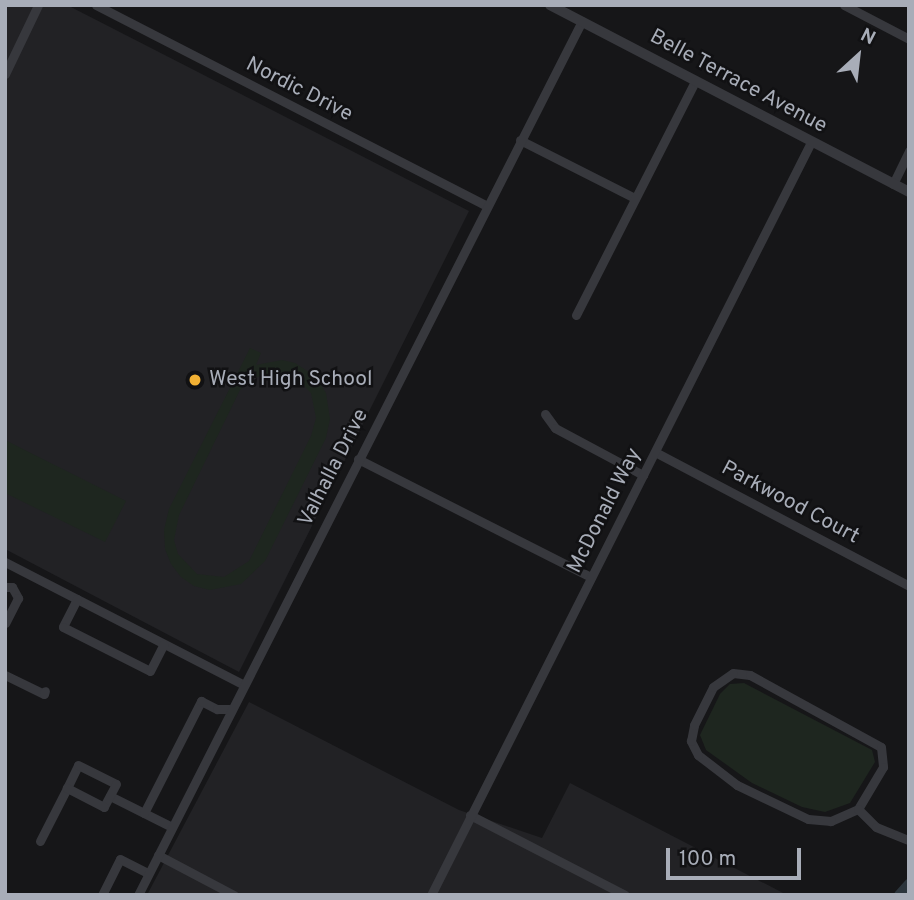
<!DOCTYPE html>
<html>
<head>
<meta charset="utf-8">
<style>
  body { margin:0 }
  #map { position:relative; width:914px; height:900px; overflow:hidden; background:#161618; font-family:Overpass,sans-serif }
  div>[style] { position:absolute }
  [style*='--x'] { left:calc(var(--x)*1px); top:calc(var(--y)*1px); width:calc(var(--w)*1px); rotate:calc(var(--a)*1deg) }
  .built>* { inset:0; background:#222225 }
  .green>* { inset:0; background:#1e261f }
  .canal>* { height:10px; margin:-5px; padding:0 5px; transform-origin:5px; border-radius:5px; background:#2c353c }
  .minor>* { height:9px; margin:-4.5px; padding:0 4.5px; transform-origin:4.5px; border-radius:4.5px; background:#37383d }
  .tertiary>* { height:10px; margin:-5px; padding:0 5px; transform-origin:5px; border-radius:5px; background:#37383d }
  .dots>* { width:19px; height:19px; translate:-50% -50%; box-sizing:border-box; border:4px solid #111113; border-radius:50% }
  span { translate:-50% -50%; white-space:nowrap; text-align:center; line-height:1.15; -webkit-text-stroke:5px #111113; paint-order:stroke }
  .street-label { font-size:21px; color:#a8adb8 }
  .poi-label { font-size:21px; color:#a8adb8 }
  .left { translate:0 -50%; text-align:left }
  .frame { position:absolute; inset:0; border:7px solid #a8adb8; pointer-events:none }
  .north { position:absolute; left:823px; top:21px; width:70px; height:70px; -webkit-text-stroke:5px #111113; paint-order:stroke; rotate:27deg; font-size:19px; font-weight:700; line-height:28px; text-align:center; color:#a8adb8 }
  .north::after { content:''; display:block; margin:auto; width:24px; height:32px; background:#a8adb8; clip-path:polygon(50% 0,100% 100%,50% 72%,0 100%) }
  .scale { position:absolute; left:666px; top:848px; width:135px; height:32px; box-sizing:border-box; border:4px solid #a8adb8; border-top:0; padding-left:9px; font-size:21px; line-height:24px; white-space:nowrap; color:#a8adb8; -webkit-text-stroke:5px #111113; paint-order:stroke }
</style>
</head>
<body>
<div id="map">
  <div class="built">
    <div style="clip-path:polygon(5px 5px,67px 5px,469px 211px,239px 672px,5px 549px)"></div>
    <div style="clip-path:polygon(249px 702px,459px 810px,542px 838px,570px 783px,787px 895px,147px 895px)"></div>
  </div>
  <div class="green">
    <div style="clip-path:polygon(evenodd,250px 348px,261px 353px,256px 365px,282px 360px,295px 363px,315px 376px,326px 393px,330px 419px,326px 438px,265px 561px,241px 584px,210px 590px,194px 586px,181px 577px,171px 564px,165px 549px,164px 530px,169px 509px,250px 348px,277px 372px,294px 376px,311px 393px,316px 418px,311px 436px,249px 561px,224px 577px,197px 574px,178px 554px,174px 540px,179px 515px,240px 390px,253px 378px,277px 372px)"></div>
    <div style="clip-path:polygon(5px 440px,126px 501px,105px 542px,5px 493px)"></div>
    <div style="clip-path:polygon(744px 683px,872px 750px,875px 762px,850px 803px,825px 812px,802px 807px,752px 783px,706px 750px,700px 735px,720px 694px,730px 684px)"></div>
  </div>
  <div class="canal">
    <div style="--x:899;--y:895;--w:15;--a:-48"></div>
  </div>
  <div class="minor">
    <div style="--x:96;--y:5;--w:440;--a:27.2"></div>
    <div style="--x:844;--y:5;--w:73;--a:27.6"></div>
    <div style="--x:5;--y:74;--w:76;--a:-64.4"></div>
    <div style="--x:520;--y:140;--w:129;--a:26.8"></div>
    <div style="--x:893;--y:184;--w:37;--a:-64"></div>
    <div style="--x:576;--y:315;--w:263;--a:-63"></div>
    <div style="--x:545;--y:414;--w:17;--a:54"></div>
    <div style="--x:555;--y:428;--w:100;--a:28.1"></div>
    <div style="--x:655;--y:452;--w:287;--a:27.8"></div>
    <div style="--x:358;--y:459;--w:261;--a:26.9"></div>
    <div style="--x:5;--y:562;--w:269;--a:27.2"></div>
    <div style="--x:5;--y:587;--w:7;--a:0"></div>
    <div style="--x:12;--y:587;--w:13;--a:61"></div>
    <div style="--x:18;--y:598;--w:28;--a:117"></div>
    <div style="--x:77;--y:599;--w:31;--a:117"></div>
    <div style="--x:63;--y:627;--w:97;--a:26.8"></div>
    <div style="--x:150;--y:671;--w:30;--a:-63"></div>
    <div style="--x:733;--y:673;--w:17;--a:7"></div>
    <div style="--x:750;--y:675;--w:149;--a:28.8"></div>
    <div style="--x:881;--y:747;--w:20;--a:84"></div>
    <div style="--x:883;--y:767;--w:49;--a:120.8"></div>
    <div style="--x:858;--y:809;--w:30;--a:156"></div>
    <div style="--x:831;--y:821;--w:23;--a:-175"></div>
    <div style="--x:808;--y:819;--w:79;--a:-154.4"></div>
    <div style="--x:737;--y:785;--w:49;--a:-142.4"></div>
    <div style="--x:698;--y:755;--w:16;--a:-117"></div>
    <div style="--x:691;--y:741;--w:16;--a:-79"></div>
    <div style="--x:694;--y:725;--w:42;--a:-63.4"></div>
    <div style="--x:713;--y:687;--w:24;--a:-35"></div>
    <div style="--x:5;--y:675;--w:43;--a:26"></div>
    <div style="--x:44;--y:694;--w:3;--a:-72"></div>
    <div style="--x:110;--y:796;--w:69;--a:26.6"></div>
    <div style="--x:858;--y:809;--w:25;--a:45"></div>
    <div style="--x:876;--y:827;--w:35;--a:22"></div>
    <div style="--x:144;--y:813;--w:126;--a:-63"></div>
    <div style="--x:201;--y:701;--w:18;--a:27"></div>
    <div style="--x:217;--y:709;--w:14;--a:0"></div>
    <div style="--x:470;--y:815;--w:174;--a:27.3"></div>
    <div style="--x:40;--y:841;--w:59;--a:-63"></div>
    <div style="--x:67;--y:788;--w:25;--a:-64"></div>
    <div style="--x:78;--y:765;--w:42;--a:26.6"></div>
    <div style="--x:116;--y:784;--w:26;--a:118"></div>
    <div style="--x:104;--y:807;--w:42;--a:-152.8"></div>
    <div style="--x:158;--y:855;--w:86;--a:27.8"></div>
    <div style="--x:102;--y:895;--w:40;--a:-63.4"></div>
    <div style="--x:120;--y:859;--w:31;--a:27"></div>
    <div style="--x:138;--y:895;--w:980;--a:-63.07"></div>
    <div style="--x:431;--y:895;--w:843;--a:-63.22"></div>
  </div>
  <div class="tertiary">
    <div style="--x:550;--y:5;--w:405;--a:27.5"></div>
  </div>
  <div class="dots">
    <div style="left:195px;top:380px;background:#f2b134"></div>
  </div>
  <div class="street-label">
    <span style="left:738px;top:82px;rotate:28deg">Belle Terrace Avenue</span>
    <span style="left:299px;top:90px;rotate:27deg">Nordic Drive</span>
    <span style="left:334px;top:468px;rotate:-63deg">Valhalla Drive</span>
    <span style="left:790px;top:503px;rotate:28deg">Parkwood Court</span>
    <span style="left:605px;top:511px;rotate:-63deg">McDonald Way</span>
  </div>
  <div class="poi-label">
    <span class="left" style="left:209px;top:380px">West High School</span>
  </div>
  <div class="frame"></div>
  <div class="north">N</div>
  <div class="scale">100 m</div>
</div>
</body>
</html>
